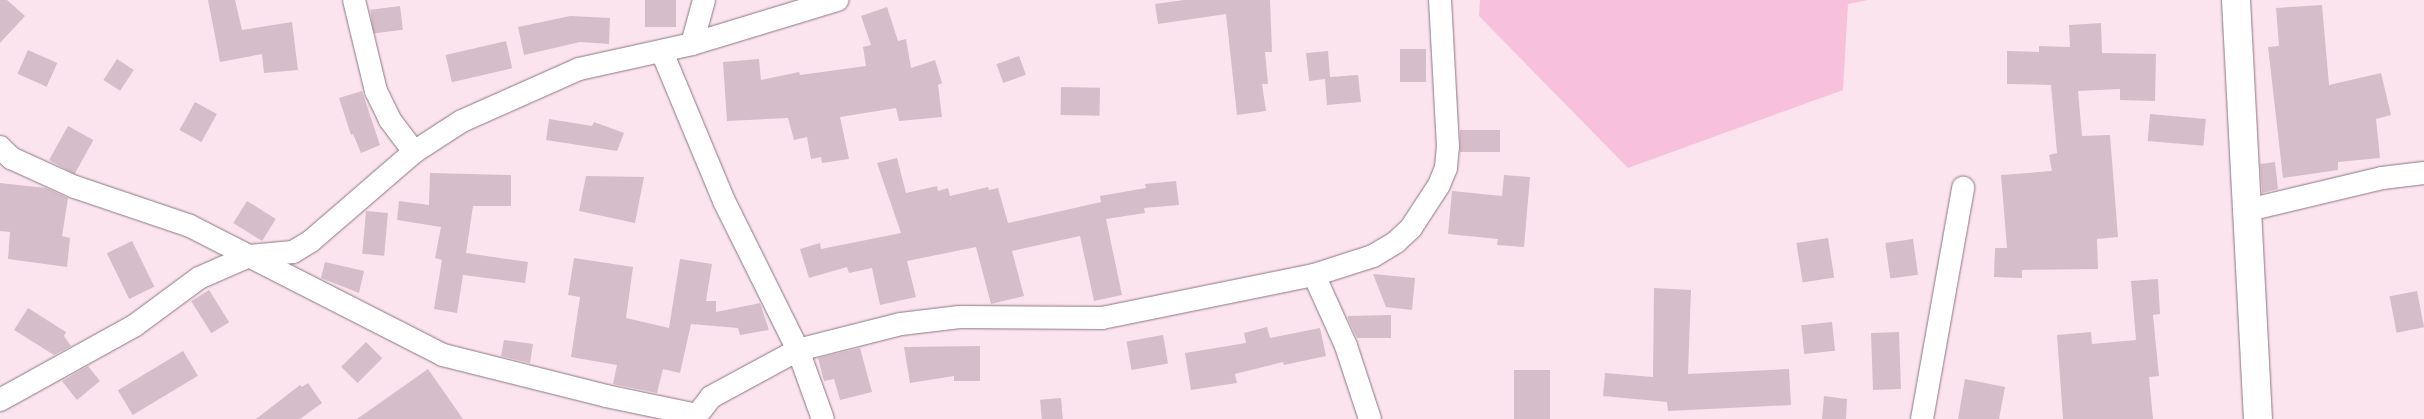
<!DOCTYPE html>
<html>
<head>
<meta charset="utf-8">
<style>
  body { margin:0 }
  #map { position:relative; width:2424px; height:419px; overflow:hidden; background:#fce4ef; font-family:"Golos Text",sans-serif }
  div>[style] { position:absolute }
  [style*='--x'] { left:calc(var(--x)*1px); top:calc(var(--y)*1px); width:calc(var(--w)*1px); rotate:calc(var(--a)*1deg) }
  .green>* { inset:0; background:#f7c1db }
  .building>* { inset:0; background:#d5bec9; transform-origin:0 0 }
  .roads { filter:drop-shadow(0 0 1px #8c7781) drop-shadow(0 0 1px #8c7781) }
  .street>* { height:22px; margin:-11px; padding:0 11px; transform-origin:11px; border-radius:11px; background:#fff }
  .secondary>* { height:28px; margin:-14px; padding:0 14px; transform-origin:14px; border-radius:14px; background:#fff }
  span { translate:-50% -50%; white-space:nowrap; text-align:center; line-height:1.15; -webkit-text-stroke:4px #fff; paint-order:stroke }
</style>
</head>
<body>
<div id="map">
  <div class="green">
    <div style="clip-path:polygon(1480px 0,1868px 0,1848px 4px,1843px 90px,1628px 168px,1479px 16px)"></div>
  </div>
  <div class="building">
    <div style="clip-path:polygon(0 0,7px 0,25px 16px,0 43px)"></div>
    <div style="clip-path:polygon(208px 0,235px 0,242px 30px,292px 22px,298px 70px,264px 73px,262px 54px,220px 62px)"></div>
    <div style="left:645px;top:0;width:31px;height:27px"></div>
    <div style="clip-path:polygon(1184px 0,1270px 0,1272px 52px,1265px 52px,1268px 84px,1262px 84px,1266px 111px,1237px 115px,1226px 14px,1158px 24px,1155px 4px)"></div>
    <div style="clip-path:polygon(2322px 5px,2329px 85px,2381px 73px,2391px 115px,2376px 119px,2380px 158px,2338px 162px,2338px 170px,2283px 178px,2268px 47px,2279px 46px,2276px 8px)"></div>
    <div style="left:400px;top:6px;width:24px;height:30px;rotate:83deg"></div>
    <div style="clip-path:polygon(887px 7px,898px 41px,906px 39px,911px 68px,935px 60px,942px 83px,938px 85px,942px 117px,899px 121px,896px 108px,840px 117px,849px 159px,822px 163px,821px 157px,811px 159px,807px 137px,794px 140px,788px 118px,727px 121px,723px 62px,759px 59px,761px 80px,799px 72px,800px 75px,866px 66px,863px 47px,871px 45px,861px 16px)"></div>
    <div style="clip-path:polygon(570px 16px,610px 18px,609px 44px,580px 42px,524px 55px,518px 27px)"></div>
    <div style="clip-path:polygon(2101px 23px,2102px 53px,2156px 54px,2155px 101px,2120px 100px,2120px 89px,2078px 91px,2082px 136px,2110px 135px,2118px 237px,2097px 239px,2098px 269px,2022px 270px,2022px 278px,1994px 277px,1995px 248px,2007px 248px,2001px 175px,2052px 171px,2049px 155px,2057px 153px,2051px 85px,2007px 84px,2007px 51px,2039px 52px,2039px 46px,2070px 47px,2069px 25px)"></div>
    <div style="left:506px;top:41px;width:28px;height:62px;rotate:77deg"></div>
    <div style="left:1400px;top:49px;width:26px;height:33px"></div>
    <div style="left:28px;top:50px;width:32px;height:26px;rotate:24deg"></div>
    <div style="clip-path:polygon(1328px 51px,1330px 77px,1358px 75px,1361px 102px,1327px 105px,1325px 79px,1309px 81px,1306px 53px)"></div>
    <div style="left:1019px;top:56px;width:20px;height:24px;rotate:70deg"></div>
    <div style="left:117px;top:59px;width:20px;height:25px;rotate:33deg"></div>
    <div style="left:1061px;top:87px;width:39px;height:28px;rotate:1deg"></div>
    <div style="clip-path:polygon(362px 91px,380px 145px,361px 153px,353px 134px,351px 135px,339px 98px)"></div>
    <div style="left:195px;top:102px;width:25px;height:32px;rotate:29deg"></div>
    <div style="left:2150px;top:114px;width:56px;height:27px;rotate:5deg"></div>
    <div style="clip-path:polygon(549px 119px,592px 126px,594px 122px,624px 133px,617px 151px,546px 140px)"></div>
    <div style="left:68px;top:126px;width:29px;height:39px;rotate:29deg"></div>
    <div style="left:1500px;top:130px;width:22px;height:40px;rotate:90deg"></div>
    <div style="clip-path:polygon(897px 158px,906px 193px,937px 186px,938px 191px,948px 188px,950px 196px,988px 187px,989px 190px,998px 188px,1008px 223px,1101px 202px,1100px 196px,1146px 188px,1145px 184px,1176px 181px,1179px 205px,1144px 208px,1145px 213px,1106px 219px,1122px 295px,1094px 301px,1080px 236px,1012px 251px,1024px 296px,991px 304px,976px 247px,907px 261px,916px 297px,880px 305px,872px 268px,849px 273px,847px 267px,809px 278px,800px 249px,820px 243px,821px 249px,901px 233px,877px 163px)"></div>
    <div style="clip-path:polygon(2275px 162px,2278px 189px,2262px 193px,2260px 164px)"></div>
    <div style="clip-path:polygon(430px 173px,511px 175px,511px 206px,473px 206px,466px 253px,528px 262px,525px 283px,463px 275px,457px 313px,434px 309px,442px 260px,435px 258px,441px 227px,397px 220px,399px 201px,429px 205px)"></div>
    <div style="clip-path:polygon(1504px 175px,1530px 177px,1524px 247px,1497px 245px,1498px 239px,1448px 234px,1452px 191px,1502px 196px)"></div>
    <div style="clip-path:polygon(586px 176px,644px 177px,635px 223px,579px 211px)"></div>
    <div style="clip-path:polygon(0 183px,46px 188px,68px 198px,62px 236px,70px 238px,67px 267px,8px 259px,10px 232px,0 231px)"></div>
    <div style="left:247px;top:201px;width:34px;height:26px;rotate:32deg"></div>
    <div style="left:366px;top:211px;width:22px;height:43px;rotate:5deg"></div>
    <div style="left:1828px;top:238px;width:40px;height:32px;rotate:81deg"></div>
    <div style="left:1913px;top:239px;width:36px;height:28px;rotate:82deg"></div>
    <div style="left:132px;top:241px;width:51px;height:28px;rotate:64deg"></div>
    <div style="clip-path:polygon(574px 258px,633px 267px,626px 318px,669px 328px,680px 259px,712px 264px,706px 301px,716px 301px,716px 312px,760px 303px,769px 330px,740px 335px,738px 328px,691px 324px,680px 373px,663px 369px,657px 393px,613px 384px,617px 365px,571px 357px,580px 297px,568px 295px)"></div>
    <div style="clip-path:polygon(325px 262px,364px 271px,359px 293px,321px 278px)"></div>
    <div style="clip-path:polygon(1373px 274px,1415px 278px,1412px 310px,1386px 307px)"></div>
    <div style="clip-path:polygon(2158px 279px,2160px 314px,2153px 315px,2159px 376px,2149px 377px,2153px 419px,2063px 419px,2057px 335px,2091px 332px,2092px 344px,2136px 340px,2131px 281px)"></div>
    <div style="clip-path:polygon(1654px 288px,1691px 290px,1688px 374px,1789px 369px,1791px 405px,1668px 411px,1667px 402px,1603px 396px,1605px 373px,1653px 377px)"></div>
    <div style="left:209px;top:290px;width:38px;height:21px;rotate:58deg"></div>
    <div style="left:2417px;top:291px;width:37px;height:28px;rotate:79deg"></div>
    <div style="clip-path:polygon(28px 308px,66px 332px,64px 336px,71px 346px,54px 355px,14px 330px)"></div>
    <div style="clip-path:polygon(1391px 315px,1391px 338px,1357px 338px,1348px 319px,1348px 316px)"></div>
    <div style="left:1832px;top:322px;width:29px;height:31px;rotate:84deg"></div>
    <div style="clip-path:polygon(1267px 327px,1270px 338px,1320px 328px,1326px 356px,1284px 365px,1283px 362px,1235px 374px,1237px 383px,1191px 390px,1185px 353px,1246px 343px,1244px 333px)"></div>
    <div style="left:1899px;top:332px;width:57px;height:28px;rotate:88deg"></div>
    <div style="left:1163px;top:335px;width:29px;height:37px;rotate:80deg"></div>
    <div style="clip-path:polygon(504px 340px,533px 344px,530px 363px,501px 356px)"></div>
    <div style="left:366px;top:342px;width:23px;height:35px;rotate:45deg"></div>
    <div style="clip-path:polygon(980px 346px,980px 381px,954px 381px,954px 376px,910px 383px,904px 347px)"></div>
    <div style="clip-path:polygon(860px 348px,872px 392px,840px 400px,834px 379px,824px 381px,818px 358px)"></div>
    <div style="left:183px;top:351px;width:29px;height:76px;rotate:59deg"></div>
    <div style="clip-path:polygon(88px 366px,100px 381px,77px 400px,62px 381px)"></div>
    <div style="clip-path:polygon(428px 369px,463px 419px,357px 419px)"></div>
    <div style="left:1514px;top:370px;width:36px;height:49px"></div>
    <div style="clip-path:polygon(1965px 379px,2005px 387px,1999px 419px,1958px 419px)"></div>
    <div style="clip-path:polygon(308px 383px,322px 403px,300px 419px,256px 419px,300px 385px,302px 387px)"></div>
    <div style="clip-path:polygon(1824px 396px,1847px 399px,1846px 419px,1822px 419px)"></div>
    <div style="left:1061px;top:398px;width:21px;height:21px;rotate:85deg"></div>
  </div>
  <div class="roads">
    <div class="street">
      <div style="--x:354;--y:0;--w:94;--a:76.4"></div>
      <div style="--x:376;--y:91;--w:32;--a:64"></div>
      <div style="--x:390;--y:120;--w:40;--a:53"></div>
      <div style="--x:692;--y:44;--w:46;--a:-74.7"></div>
      <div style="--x:662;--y:52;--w:161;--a:67.4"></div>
      <div style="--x:724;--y:201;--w:166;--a:63.6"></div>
      <div style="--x:798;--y:350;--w:73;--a:70.1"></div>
      <div style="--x:0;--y:147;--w:16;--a:45"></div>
      <div style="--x:11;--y:158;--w:70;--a:24.4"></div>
      <div style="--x:75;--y:187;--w:121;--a:18.7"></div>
      <div style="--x:190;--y:226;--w:284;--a:27"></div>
      <div style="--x:443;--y:355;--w:168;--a:14.1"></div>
      <div style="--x:606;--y:396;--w:93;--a:11.8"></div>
      <div style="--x:2248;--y:210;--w:138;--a:-13.4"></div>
      <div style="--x:2382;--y:178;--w:42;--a:-6.8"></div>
      <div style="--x:1314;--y:275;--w:78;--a:65.7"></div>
      <div style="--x:1346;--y:346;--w:77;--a:71.8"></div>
      <div style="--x:0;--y:400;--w:153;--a:-28.9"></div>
      <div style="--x:134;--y:326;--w:81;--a:-36.4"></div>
      <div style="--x:199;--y:278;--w:55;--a:-23.7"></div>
      <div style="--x:249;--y:256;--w:44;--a:-5.2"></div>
      <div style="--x:293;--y:252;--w:21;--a:-31"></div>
      <div style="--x:311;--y:241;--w:136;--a:-40.8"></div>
      <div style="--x:414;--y:152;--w:57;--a:-32.9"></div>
      <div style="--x:462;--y:121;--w:128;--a:-24"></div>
      <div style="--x:579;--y:69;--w:116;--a:-12.5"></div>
      <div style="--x:692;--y:44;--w:152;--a:-16.9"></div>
      <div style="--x:694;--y:419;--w:28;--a:-52"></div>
      <div style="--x:711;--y:397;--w:99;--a:-28.4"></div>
      <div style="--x:798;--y:350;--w:106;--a:-14.2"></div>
      <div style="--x:901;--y:324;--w:59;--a:-6.8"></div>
      <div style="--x:960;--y:317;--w:142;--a:0.4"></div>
      <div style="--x:1102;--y:318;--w:216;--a:-11.5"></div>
      <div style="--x:1314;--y:275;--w:62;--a:-17.9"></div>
      <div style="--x:1373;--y:256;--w:27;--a:-31"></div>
      <div style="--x:1396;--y:242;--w:21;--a:-43"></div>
      <div style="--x:1411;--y:228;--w:51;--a:-56.9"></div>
      <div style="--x:1439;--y:185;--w:18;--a:-68"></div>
      <div style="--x:1446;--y:168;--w:21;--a:-85"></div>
      <div style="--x:1448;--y:147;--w:147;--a:-93.1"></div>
      <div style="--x:1922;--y:419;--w:235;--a:-79.9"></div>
    </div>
    <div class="secondary">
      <div style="--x:2236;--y:0;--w:420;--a:87"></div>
    </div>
  </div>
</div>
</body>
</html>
